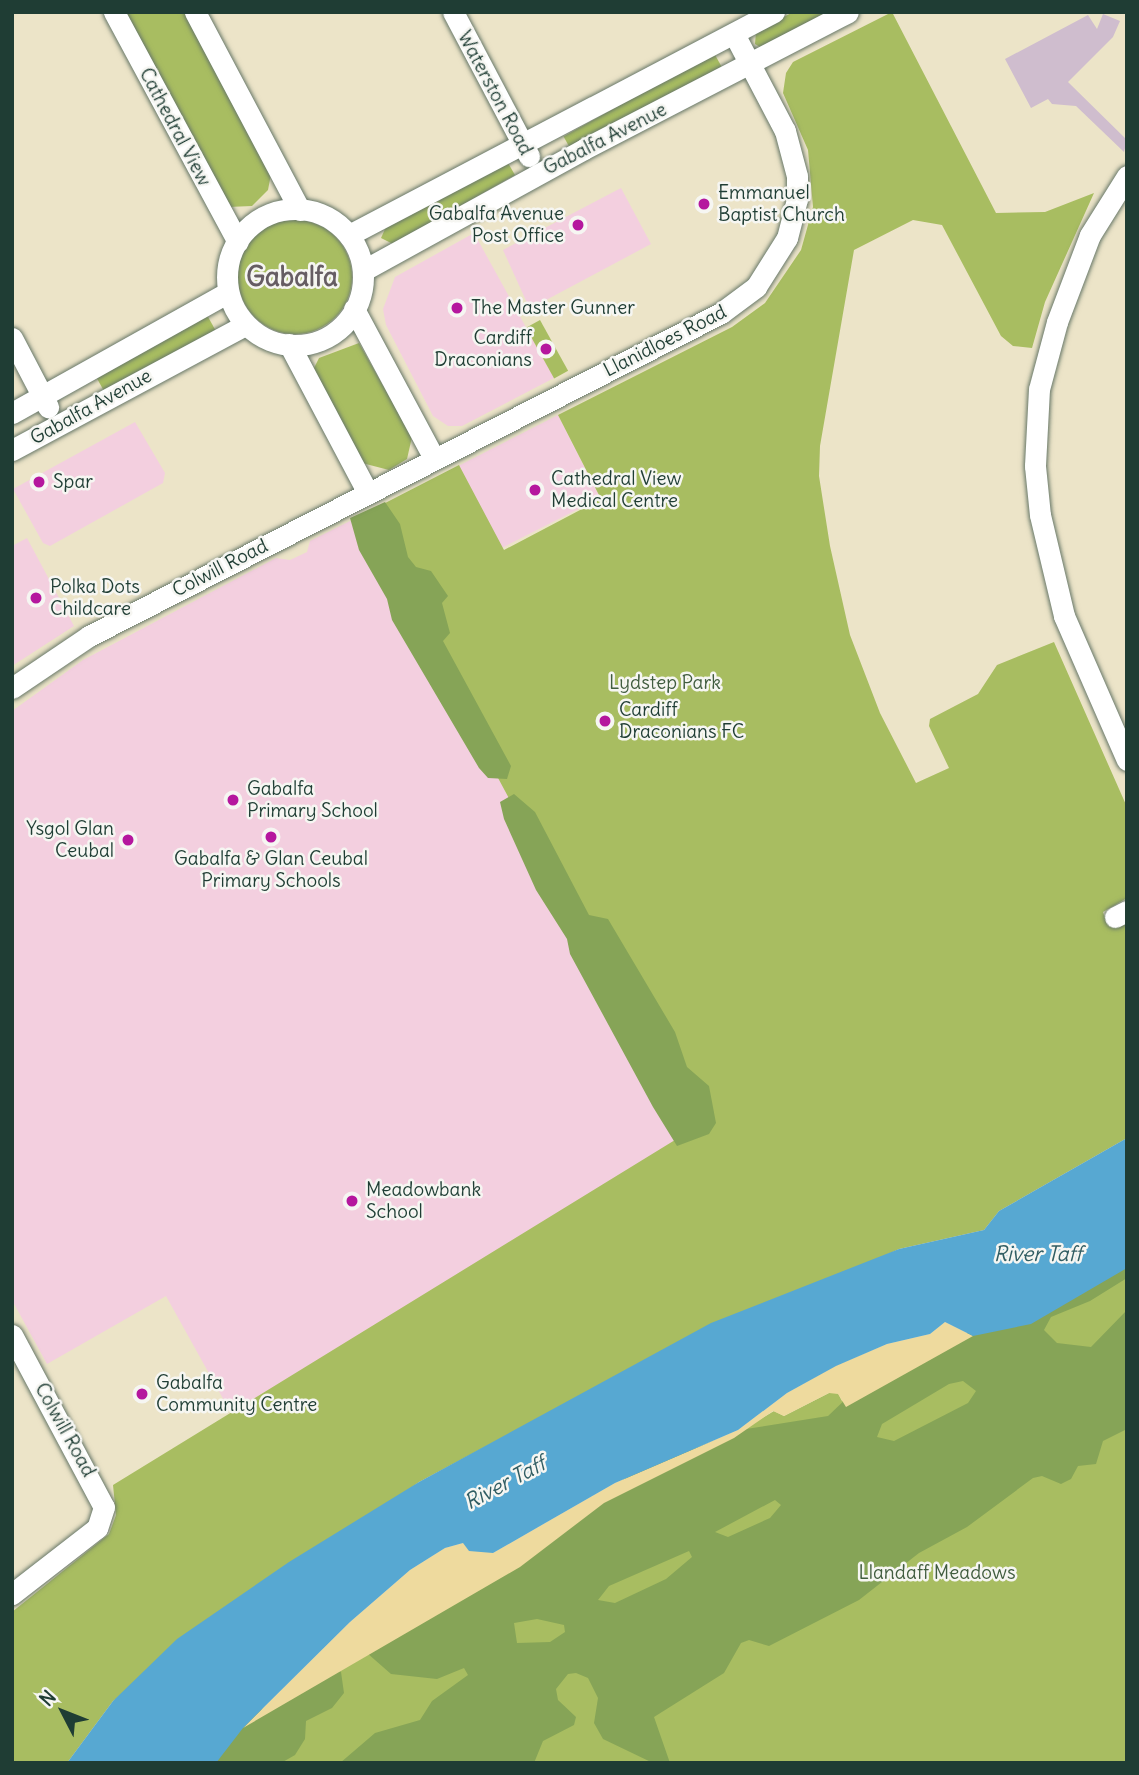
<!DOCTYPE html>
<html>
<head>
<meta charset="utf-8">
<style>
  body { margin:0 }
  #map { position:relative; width:1139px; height:1775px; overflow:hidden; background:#ece4c8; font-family:Delius,sans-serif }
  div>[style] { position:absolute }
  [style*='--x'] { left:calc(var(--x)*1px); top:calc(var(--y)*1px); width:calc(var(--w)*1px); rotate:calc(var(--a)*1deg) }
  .built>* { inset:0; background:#f3cfdf; transform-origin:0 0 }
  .industrial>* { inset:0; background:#cfbdce }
  .green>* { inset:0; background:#a8bd61; transform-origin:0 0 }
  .round { border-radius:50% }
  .forest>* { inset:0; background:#86a457 }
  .sand>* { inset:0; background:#eeda9e }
  .water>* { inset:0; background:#57a8d2 }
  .roads { filter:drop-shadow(0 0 2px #677768) drop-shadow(0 0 2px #677768) }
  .minor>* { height:21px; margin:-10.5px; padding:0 10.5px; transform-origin:10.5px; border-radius:10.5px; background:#fff }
  .minor>.ring { margin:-10.5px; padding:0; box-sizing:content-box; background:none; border:21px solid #fff; border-radius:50% }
  .dots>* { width:19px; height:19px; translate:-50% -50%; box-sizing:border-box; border:4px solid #f6f6f2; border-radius:50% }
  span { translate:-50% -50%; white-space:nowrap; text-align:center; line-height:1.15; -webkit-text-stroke:5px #f6f6f2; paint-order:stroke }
  .street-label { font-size:19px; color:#1f3d34 }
  .poi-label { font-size:19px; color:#1f3d34 }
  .left { translate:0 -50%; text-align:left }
  .right { translate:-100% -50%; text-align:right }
  .park-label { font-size:19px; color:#415d3f }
  .water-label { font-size:21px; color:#305d63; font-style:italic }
  .district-label { font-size:26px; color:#665d63; font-weight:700 }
  .frame { position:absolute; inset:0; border:14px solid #1f3d34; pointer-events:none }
  .north { position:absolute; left:28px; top:1677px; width:70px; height:70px; -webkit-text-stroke:5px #f6f6f2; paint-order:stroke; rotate:312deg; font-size:19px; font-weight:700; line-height:28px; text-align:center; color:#1f3d34 }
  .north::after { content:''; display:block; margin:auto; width:24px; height:32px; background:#1f3d34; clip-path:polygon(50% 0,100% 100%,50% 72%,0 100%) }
</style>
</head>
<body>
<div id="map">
  <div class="built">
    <div style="clip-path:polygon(621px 188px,651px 244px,533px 307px,528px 305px,503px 250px)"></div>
    <div style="clip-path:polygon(474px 233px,554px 378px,462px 426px,448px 426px,433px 416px,386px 325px,383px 309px,395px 277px)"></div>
    <div style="left:558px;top:415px;width:93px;height:111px;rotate:63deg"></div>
    <div style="clip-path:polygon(135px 422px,165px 473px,163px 483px,50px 546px,43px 543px,13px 489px)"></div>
    <div style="clip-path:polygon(358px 517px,689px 1132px,231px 1413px,166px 1296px,47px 1364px,12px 1300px,12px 711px,83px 660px,276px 558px,290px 560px,307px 552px,310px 541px)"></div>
    <div style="clip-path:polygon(27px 538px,74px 626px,12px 666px,12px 546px)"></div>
  </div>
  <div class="industrial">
    <div style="clip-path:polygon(1103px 14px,1120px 21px,1113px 37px,1068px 82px,1127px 140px,1124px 152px,1076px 106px,1052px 104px,1048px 99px,1031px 108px,1005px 59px,1088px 15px,1097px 29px)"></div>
  </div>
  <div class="green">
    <div style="clip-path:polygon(123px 12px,185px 12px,271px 174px,268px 190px,252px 206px,228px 207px)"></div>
    <div style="clip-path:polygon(793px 12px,830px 12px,760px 47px,755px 44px,756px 32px)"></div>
    <div style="clip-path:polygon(892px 12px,996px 213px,1045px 212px,1094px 193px,1045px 302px,1032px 348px,1013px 346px,1001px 336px,942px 225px,913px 220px,854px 250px,820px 446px,819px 476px,830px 546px,850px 635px,880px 713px,916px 783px,949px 768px,929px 726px,930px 719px,978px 694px,997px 665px,1054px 642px,1127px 807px,1127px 898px,1103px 912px,1107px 924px,1115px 926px,1127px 921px,1127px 1138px,999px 1211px,984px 1230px,899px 1249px,560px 1407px,419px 1482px,113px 1701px,67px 1763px,12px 1763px,12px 1612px,109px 1534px,116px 1515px,113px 1485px,688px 1132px,358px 517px,459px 465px,504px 550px,601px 499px,558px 415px,732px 327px,765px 303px,801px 250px,813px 207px,808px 150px,783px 93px,786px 73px,793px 62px)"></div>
    <div style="left:714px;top:53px;width:18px;height:172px;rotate:61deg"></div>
    <div style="clip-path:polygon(508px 163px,515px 175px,393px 244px,381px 238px,386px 227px)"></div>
    <div class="round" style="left:238px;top:220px;width:114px;height:114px"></div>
    <div style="left:207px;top:315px;width:18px;height:127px;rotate:61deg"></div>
    <div style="left:540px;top:320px;width:58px;height:16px;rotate:61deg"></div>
    <div style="clip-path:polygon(359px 343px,412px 437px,407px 459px,389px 470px,362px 463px,313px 370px,319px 358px)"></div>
    <div style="clip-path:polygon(1127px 1268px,1127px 1763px,216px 1763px,243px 1728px,774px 1411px,784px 1416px,829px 1393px,838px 1393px,842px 1401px)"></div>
  </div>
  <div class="forest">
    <div style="clip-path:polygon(385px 502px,400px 524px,408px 557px,416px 567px,431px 571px,448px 596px,442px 603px,450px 633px,443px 641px,511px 766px,507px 779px,488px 778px,479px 768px,392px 620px,387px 599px,359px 550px,350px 518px)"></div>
    <div style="clip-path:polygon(514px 794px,535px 812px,589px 915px,608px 919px,675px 1032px,687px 1067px,709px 1086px,716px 1123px,709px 1134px,677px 1146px,653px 1107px,570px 954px,567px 939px,536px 890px,504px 819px,500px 802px)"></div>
    <div style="clip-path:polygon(evenodd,1127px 1248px,1127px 1278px,1090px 1301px,1051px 1317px,1044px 1330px,1057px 1343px,1091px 1347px,1127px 1310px,1127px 1429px,1103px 1441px,1096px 1464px,1078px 1466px,1071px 1479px,1061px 1484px,1042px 1476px,1033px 1478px,967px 1527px,919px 1553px,859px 1600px,769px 1646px,749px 1640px,741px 1643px,724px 1673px,654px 1717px,670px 1763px,653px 1763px,603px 1739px,594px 1723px,598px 1698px,588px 1678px,576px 1673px,568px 1674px,556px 1689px,558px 1700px,576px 1717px,574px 1725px,543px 1741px,534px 1763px,340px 1763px,375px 1733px,420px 1720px,432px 1701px,468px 1675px,464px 1668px,437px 1679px,391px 1674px,367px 1653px,639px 1469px,746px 1429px,828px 1416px,849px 1396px,1127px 1248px,963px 1381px,976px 1391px,968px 1403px,894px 1441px,877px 1437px,882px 1424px,949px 1384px,963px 1381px,1127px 1248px,775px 1500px,781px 1505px,770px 1518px,728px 1537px,715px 1532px,775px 1500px,1127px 1248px,689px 1551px,692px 1557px,666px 1579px,615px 1603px,598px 1600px,609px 1586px,689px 1551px,1127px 1248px,537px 1619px,564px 1625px,565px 1632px,550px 1642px,517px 1643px,514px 1623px,537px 1619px)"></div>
    <div style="clip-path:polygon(332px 1663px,341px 1672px,344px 1693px,332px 1708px,306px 1721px,305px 1739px,295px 1755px,281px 1763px,180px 1763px)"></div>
  </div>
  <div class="sand">
    <div style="clip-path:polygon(945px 1322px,973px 1336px,846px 1407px,838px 1394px,829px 1393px,784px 1416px,773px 1411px,734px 1438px,604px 1503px,520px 1567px,243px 1728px,350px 1622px,410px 1570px,445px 1548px,463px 1543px,493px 1553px,615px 1483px,738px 1430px,787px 1393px,835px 1366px,887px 1344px,930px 1334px)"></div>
  </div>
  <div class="water">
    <div style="clip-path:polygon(1127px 1138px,1127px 1268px,1031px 1324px,973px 1336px,945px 1322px,930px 1334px,887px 1344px,836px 1366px,787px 1393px,738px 1430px,615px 1483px,493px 1553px,469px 1551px,463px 1543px,445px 1548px,410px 1570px,350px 1622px,243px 1728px,216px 1763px,67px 1763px,113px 1701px,177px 1639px,289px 1562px,419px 1482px,711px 1323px,899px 1249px,984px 1230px,999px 1211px)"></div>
  </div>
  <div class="roads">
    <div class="minor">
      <div style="--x:114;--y:12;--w:261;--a:61.7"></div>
      <div style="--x:195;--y:12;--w:224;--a:62.1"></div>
      <div style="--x:453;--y:12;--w:163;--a:62.2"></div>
      <div style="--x:1127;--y:176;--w:70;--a:122.1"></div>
      <div style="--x:1090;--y:235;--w:93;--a:110.8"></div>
      <div style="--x:1057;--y:322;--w:69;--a:105"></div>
      <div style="--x:1039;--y:389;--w:77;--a:93"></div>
      <div style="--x:1035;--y:466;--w:49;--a:84.2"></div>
      <div style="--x:1040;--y:515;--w:104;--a:76.6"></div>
      <div style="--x:1064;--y:616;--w:157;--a:66.4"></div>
      <div class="ring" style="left:227px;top:209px;width:115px;height:115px"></div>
      <div style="--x:349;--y:235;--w:480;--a:-27.7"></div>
      <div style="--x:364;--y:270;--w:251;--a:-28.8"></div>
      <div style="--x:584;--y:149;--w:297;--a:-27.4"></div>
      <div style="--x:354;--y:309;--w:169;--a:61.8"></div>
      <div style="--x:12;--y:338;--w:78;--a:62.4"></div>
      <div style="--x:289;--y:344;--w:169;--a:62.1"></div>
      <div style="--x:12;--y:413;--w:246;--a:-29.2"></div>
      <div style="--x:12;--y:450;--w:264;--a:-28.2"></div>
      <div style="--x:12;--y:688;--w:93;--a:-34"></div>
      <div style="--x:89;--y:636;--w:710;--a:-27.07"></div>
      <div style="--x:721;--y:313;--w:44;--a:-36.6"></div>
      <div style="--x:756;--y:287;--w:58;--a:-57.7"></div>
      <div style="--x:787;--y:238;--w:40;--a:-75.6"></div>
      <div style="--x:797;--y:199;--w:23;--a:-90"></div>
      <div style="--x:797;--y:176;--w:47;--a:-104.9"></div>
      <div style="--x:785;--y:131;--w:110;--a:-117.7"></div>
      <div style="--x:1115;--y:917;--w:13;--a:-27"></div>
      <div style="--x:12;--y:1335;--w:195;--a:61.9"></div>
      <div style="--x:104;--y:1507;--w:22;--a:108"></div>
      <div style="--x:97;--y:1528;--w:108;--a:142.2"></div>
    </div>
  </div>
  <div class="dots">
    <div style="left:704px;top:204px;background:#b5179e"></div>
    <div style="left:578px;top:225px;background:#b5179e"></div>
    <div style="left:457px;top:308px;background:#b5179e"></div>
    <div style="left:546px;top:349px;background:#b5179e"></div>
    <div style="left:39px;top:482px;background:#b5179e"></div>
    <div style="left:535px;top:490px;background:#b5179e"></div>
    <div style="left:36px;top:598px;background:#b5179e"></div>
    <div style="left:605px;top:721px;background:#b5179e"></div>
    <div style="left:233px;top:800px;background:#b5179e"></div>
    <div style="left:271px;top:837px;background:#b5179e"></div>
    <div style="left:128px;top:840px;background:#b5179e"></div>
    <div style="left:352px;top:1201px;background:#b5179e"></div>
    <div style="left:142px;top:1394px;background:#b5179e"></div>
  </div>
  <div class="street-label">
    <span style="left:495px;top:93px;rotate:62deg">Waterston Road</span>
    <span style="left:175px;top:127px;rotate:62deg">Cathedral View</span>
    <span style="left:605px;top:139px;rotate:-27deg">Gabalfa Avenue</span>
    <span style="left:665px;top:341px;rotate:-27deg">Llanidloes Road</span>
    <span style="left:91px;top:407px;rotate:-29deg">Gabalfa Avenue</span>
    <span style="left:220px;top:568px;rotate:-27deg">Colwill Road</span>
    <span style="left:65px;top:1430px;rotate:61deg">Colwill Road</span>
  </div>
  <div class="poi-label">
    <span class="left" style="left:718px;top:204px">Emmanuel<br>Baptist Church</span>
    <span class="right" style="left:564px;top:225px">Gabalfa Avenue<br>Post Office</span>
    <span class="left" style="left:471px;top:308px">The Master Gunner</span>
    <span class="right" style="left:532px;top:349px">Cardiff<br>Draconians</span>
    <span class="left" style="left:551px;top:490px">Cathedral View<br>Medical Centre</span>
    <span class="left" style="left:53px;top:482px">Spar</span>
    <span class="left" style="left:50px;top:598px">Polka Dots<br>Childcare</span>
    <span class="left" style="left:619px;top:721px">Cardiff<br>Draconians FC</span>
    <span class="left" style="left:247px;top:800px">Gabalfa<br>Primary School</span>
    <span class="right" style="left:114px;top:840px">Ysgol Glan<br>Ceubal</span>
    <span style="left:271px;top:870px">Gabalfa &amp; Glan Ceubal<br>Primary Schools</span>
    <span class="left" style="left:366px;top:1201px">Meadowbank<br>School</span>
    <span class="left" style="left:156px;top:1394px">Gabalfa<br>Community Centre</span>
  </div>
  <div class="park-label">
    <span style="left:665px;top:683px">Lydstep Park</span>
    <span style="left:937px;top:1573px">Llandaff Meadows</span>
  </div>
  <div class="water-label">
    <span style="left:1038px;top:1254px">River Taff</span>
    <span style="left:505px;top:1483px;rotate:-28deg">River Taff</span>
  </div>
  <div class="district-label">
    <span style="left:292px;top:277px">Gabalfa</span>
  </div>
  <div class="frame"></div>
  <div class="north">N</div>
</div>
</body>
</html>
